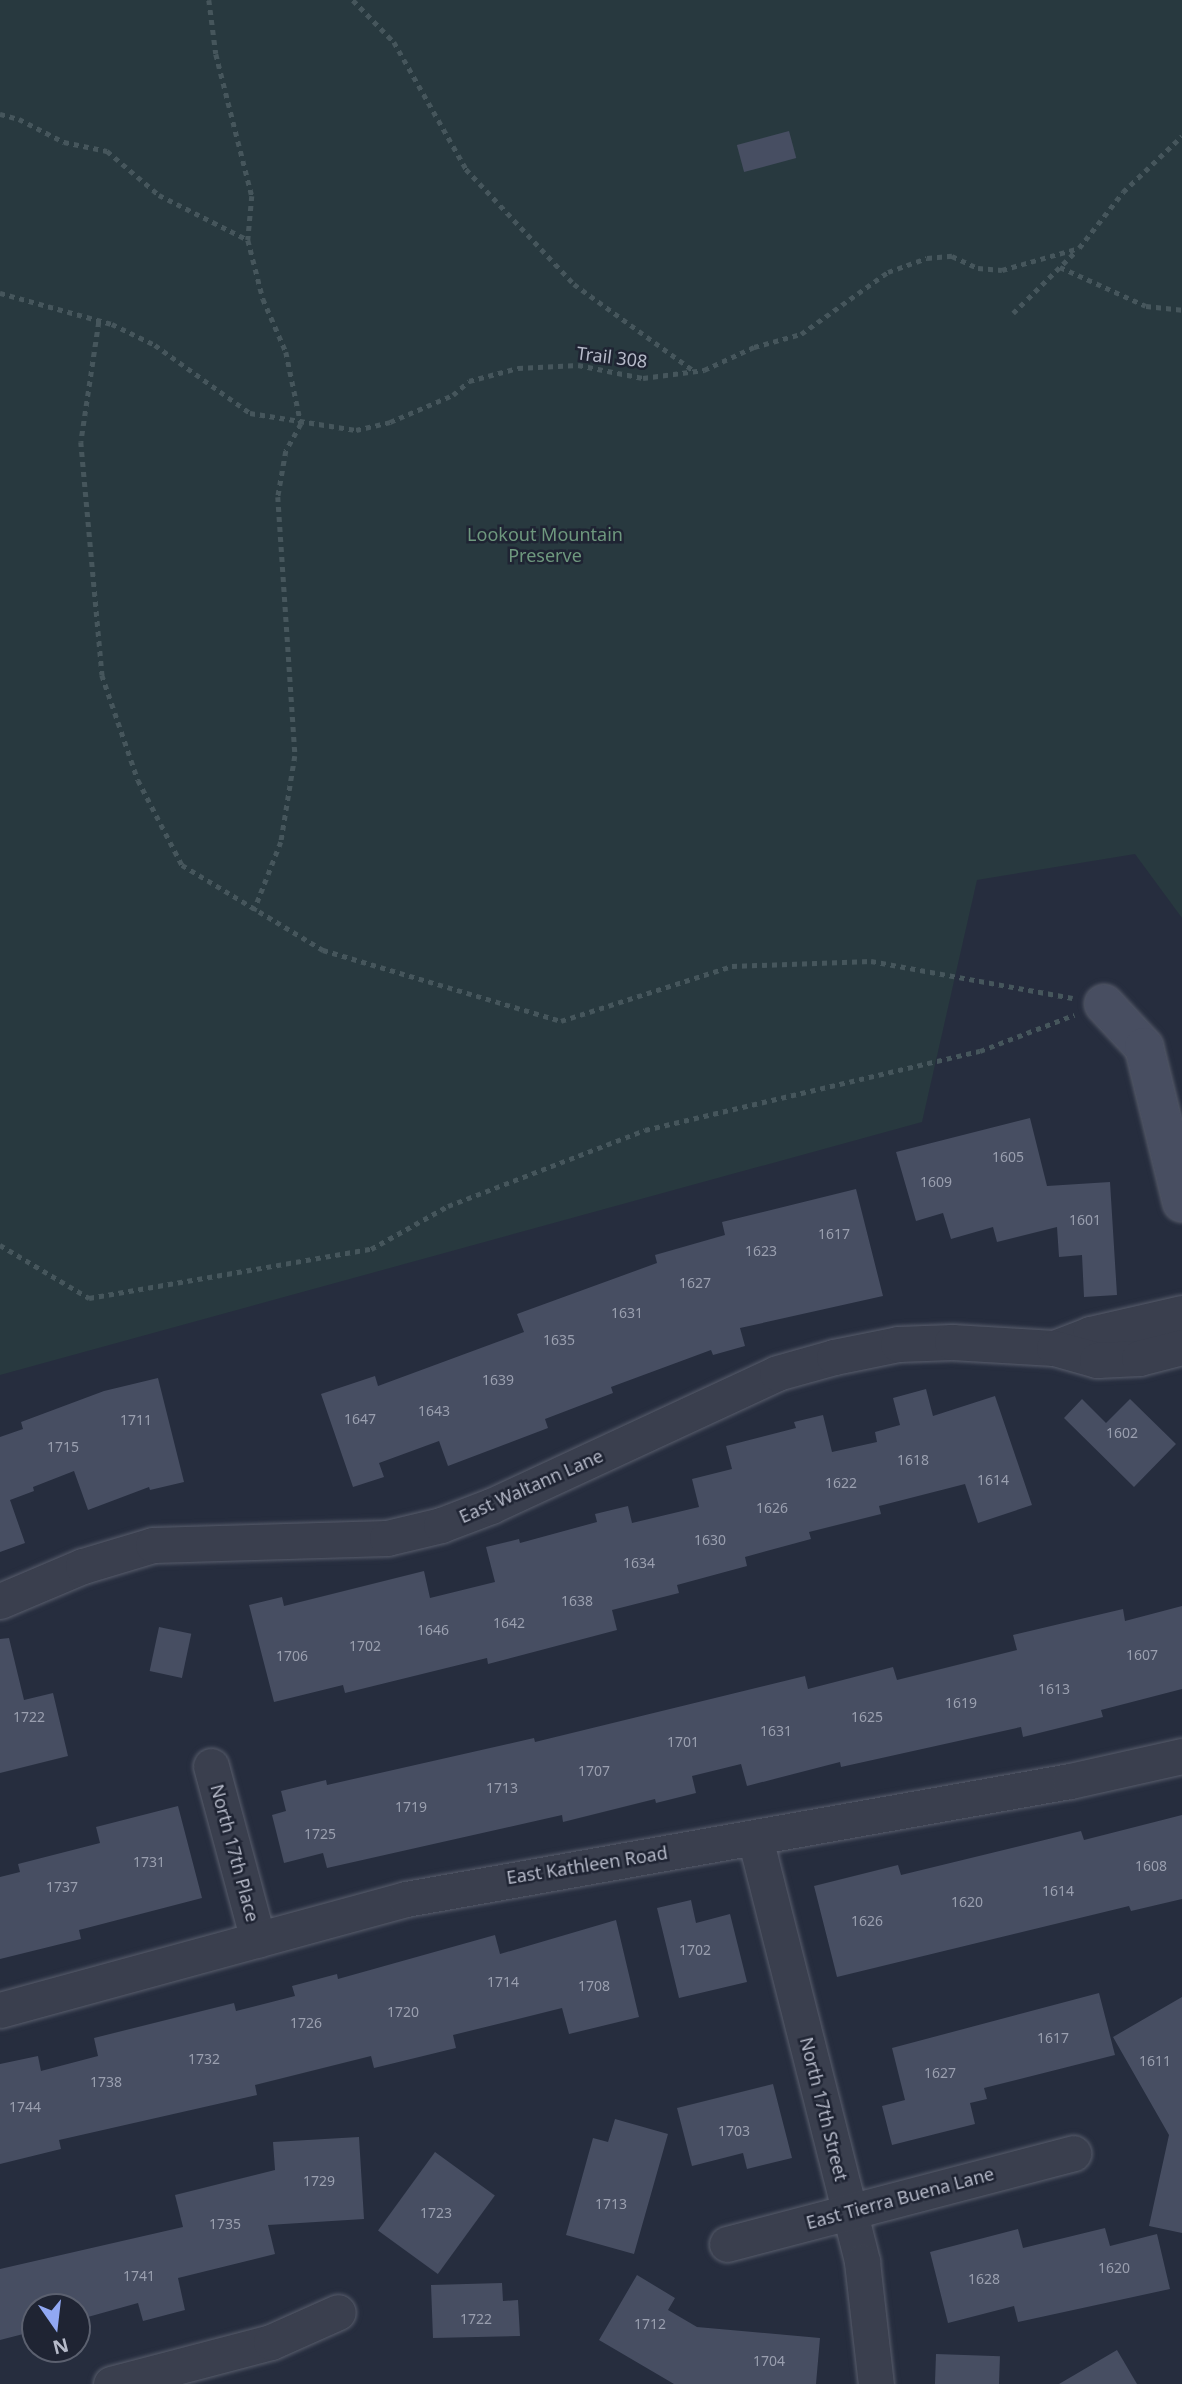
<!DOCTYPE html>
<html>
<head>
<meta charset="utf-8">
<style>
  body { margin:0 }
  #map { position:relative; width:1182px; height:2384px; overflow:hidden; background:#262d3e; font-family:"Noto Sans",sans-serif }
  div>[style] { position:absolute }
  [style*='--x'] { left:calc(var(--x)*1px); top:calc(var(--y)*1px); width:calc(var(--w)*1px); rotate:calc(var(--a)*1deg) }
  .green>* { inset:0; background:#28393f }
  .building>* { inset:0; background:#474e62; transform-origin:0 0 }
  .path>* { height:4.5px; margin-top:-2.25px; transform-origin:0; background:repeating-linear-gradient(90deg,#46565c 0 5px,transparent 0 10px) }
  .roads { filter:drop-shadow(0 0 2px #585d6c) drop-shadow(0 0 2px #585d6c) }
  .street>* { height:35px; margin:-17.5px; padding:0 17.5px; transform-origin:17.5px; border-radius:17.5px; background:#3a3f4e }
  .secondary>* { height:38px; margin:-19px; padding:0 19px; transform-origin:19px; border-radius:19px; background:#484e61 }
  span { translate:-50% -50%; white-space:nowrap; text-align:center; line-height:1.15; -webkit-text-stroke:5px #1f2433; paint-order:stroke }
  .number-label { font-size:14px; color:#9a9faf }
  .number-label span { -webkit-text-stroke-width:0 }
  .street-label { font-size:18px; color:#b6bac9 }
  .park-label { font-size:18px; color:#6e987e }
  .north { position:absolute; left:21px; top:2293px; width:70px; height:70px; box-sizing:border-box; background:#1f2433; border:2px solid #5b606f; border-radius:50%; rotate:166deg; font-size:19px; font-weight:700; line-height:28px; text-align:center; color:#b6bac9 }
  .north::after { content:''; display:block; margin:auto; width:24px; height:32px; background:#91a8f3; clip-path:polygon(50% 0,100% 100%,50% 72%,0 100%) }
</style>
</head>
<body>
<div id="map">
  <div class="green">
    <div style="clip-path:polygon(0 0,1182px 0,1182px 918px,1135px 854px,977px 880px,922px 1122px,0 1375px)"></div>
  </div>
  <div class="building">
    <div style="left:789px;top:131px;width:28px;height:54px;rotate:75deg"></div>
    <div style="clip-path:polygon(1030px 1118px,1047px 1186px,1110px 1182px,1117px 1295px,1084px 1297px,1082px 1255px,1059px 1257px,1057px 1227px,997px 1242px,993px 1227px,951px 1239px,943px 1213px,916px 1221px,896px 1152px)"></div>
    <div style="clip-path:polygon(856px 1189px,883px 1296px,740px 1328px,745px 1346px,713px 1355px,711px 1350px,611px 1387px,613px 1393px,545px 1419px,548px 1428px,448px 1466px,439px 1441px,379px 1463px,384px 1477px,353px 1487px,321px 1394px,375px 1376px,378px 1386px,524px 1332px,517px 1314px,657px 1263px,655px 1255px,725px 1235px,722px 1222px)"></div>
    <div style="clip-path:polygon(158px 1378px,184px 1482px,150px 1490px,149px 1487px,88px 1510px,74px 1471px,33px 1487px,34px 1491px,10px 1500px,25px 1543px,0 1552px,0 1437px,23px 1429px,21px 1422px,104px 1391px)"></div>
    <div style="clip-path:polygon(926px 1389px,933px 1416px,995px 1396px,1032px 1505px,978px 1523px,965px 1484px,879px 1506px,881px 1514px,809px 1532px,811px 1539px,745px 1557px,747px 1566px,677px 1585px,679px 1593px,612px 1610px,617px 1630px,488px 1664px,487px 1658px,345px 1693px,343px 1685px,274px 1702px,249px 1605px,282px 1597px,284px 1606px,424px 1571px,430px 1598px,495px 1582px,486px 1547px,519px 1539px,520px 1543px,597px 1522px,595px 1514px,628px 1506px,632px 1523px,699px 1507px,692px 1479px,732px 1469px,726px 1446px,796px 1428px,794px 1422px,823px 1415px,832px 1452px,877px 1442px,875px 1432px,900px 1425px,893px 1398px)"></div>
    <div style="clip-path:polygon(1082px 1399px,1106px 1423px,1130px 1399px,1176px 1444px,1134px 1487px,1064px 1418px)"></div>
    <div style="clip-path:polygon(1182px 1606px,1182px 1689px,1101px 1710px,1103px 1717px,1023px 1737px,1021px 1727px,841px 1767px,840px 1762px,747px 1786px,741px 1764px,692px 1776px,696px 1793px,656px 1803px,655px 1799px,563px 1822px,562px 1815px,327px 1868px,323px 1853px,284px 1863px,272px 1815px,286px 1811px,281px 1791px,326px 1780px,327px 1785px,534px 1738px,535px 1742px,805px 1676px,808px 1689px,893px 1667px,897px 1680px,1017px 1650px,1013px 1635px,1123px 1609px,1125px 1621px)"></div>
    <div style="left:159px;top:1627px;width:33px;height:45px;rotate:12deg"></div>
    <div style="clip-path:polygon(9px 1638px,24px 1700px,53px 1693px,68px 1756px,0 1773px,0 1639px)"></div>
    <div style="clip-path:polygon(178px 1806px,202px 1898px,79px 1930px,81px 1939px,0 1959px,0 1877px,20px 1872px,18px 1864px,100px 1843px,96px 1827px)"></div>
    <div style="clip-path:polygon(1182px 1815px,1182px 1899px,1131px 1911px,1129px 1906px,837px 1977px,814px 1886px,898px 1865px,901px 1875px,1081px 1831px,1084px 1840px)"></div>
    <div style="clip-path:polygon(691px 1900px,696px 1923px,730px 1914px,747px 1982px,679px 1998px,657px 1908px)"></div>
    <div style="clip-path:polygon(616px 1920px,639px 2017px,569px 2034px,562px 2008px,453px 2035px,456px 2048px,374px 2068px,371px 2056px,255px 2085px,257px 2095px,59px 2140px,61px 2149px,0 2164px,0 2064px,38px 2056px,41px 2071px,98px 2056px,94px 2038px,234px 2003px,236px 2011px,295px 1996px,292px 1986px,337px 1974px,338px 1979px,495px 1935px,500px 1954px)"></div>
    <div style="clip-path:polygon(1099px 1993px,1115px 2055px,984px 2088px,987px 2099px,970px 2103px,975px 2124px,892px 2145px,882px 2106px,905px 2100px,892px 2048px)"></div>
    <div style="clip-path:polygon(1182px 1997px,1182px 2233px,1149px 2226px,1169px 2135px,1113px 2037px)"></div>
    <div style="clip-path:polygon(773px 2084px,792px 2158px,747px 2169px,743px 2153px,692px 2166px,677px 2108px)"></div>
    <div style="clip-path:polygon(615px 2119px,668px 2134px,634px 2254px,566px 2235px,593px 2138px,608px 2142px)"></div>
    <div style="clip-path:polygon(359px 2137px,364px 2219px,268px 2225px,275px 2254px,178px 2278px,185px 2310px,143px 2321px,138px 2303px,77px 2320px,77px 2307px,35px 2307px,35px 2331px,0 2340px,0 2269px,183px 2227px,175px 2195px,275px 2170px,273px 2142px)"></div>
    <div style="left:435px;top:2152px;width:74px;height:97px;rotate:36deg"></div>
    <div style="clip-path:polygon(1105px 2228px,1110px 2246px,1157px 2234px,1170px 2289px,1018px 2322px,1014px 2306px,948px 2323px,930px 2252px,1018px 2229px,1023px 2248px)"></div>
    <div style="clip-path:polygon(637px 2275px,675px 2298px,668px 2310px,697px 2327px,820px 2338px,816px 2384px,674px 2384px,599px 2340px)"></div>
    <div style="clip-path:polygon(502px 2283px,503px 2301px,518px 2300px,520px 2336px,433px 2338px,431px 2285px)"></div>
    <div style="clip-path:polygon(1117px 2350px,1137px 2384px,1059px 2384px)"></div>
    <div style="left:936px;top:2354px;width:64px;height:30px;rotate:2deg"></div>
  </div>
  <div class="path">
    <div style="--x:209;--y:0;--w:54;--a:82.6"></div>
    <div style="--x:216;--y:54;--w:146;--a:75.8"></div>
    <div style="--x:252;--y:196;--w:44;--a:95.2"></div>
    <div style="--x:248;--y:240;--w:61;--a:75.7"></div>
    <div style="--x:263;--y:299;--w:58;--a:66.5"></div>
    <div style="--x:286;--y:352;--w:74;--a:78.2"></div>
    <div style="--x:301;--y:424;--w:31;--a:119"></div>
    <div style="--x:286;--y:451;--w:47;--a:99.9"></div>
    <div style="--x:278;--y:497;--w:260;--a:86.2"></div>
    <div style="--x:295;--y:756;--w:87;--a:99.2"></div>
    <div style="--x:281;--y:842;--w:74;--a:111.4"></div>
    <div style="--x:353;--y:0;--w:59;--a:45.7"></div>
    <div style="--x:394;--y:42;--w:146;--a:60.4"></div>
    <div style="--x:466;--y:169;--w:158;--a:46.8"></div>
    <div style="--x:574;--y:284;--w:148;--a:35.9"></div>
    <div style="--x:0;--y:114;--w:20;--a:15"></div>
    <div style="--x:19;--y:119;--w:51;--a:27.1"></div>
    <div style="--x:64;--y:142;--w:44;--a:11.8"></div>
    <div style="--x:107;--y:151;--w:68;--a:40.2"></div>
    <div style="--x:159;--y:195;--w:100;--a:26.8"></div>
    <div style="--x:1060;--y:267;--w:94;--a:24.4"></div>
    <div style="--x:1146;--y:306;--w:36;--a:6"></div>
    <div style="--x:0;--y:293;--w:116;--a:15.5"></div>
    <div style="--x:112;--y:324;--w:48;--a:26"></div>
    <div style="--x:155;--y:345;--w:117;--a:35.6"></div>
    <div style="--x:250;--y:413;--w:107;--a:9.1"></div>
    <div style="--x:356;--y:430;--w:35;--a:-13"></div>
    <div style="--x:390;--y:422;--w:69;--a:-23.2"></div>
    <div style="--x:453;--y:395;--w:21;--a:-41"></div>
    <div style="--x:469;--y:381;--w:51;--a:-14.9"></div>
    <div style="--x:518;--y:368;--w:60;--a:-2.9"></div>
    <div style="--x:578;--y:365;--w:66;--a:11.3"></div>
    <div style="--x:643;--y:378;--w:62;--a:-7.5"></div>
    <div style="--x:704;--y:370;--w:55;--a:-24.7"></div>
    <div style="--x:754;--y:347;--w:49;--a:-15.5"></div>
    <div style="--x:801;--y:334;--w:107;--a:-35.5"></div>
    <div style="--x:888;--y:272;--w:41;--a:-19.7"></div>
    <div style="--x:927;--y:258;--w:25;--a:-5"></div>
    <div style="--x:952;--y:256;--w:29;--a:25"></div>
    <div style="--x:978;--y:268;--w:24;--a:5"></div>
    <div style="--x:1002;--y:270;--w:80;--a:-15.9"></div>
    <div style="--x:1079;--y:248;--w:71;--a:-51.8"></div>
    <div style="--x:1123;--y:192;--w:81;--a:-43.5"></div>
    <div style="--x:1013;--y:313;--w:90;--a:-44.5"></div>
    <div style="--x:99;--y:322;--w:121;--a:98.5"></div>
    <div style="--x:81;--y:442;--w:234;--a:84.8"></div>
    <div style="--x:102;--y:675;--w:111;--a:71.1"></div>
    <div style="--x:138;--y:780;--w:96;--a:62.6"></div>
    <div style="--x:182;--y:865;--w:165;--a:31.1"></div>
    <div style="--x:323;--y:950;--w:248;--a:16.6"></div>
    <div style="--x:561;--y:1021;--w:180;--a:-17.8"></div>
    <div style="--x:732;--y:966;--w:139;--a:-2.1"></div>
    <div style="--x:871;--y:961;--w:205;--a:10.4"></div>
    <div style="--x:0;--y:1245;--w:104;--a:30.8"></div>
    <div style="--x:89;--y:1298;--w:286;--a:-9.9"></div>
    <div style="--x:371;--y:1249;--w:88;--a:-29.2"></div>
    <div style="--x:448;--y:1206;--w:211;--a:-21.1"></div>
    <div style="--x:645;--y:1130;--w:344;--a:-13.3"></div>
    <div style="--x:980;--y:1051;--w:101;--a:-21"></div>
  </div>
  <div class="roads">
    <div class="street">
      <div style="--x:1054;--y:1348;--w:39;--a:-21"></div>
      <div style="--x:1090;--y:1334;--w:94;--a:-12.9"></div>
      <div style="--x:0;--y:1601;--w:90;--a:-22.9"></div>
      <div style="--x:83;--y:1566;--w:73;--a:-16.7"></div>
      <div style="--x:153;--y:1545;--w:234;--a:-1.7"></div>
      <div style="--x:387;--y:1538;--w:56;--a:-13.5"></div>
      <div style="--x:441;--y:1525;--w:53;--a:-20.8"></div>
      <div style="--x:491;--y:1506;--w:315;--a:-24.9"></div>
      <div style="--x:777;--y:1373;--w:59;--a:-15.7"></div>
      <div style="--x:834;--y:1357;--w:65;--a:-11.5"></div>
      <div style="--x:898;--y:1344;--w:54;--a:-2.1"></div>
      <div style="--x:952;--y:1342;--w:102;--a:3.4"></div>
      <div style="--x:1054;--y:1348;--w:45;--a:15.6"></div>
      <div style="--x:1097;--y:1360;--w:42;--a:-2.7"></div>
      <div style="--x:1139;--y:1358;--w:44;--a:-14.3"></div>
      <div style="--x:211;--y:1766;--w:180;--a:74.9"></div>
      <div style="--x:755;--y:1838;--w:437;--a:75.8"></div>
      <div style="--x:862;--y:2262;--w:123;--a:83.5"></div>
      <div style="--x:0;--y:2010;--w:421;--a:-15.3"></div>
      <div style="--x:406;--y:1899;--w:674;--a:-10.08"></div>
      <div style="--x:1070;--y:1781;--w:115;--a:-12.6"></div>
      <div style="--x:727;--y:2244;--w:358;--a:-14.7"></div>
      <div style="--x:111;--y:2384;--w:165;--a:-14.7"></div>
      <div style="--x:271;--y:2342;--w:73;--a:-24.1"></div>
    </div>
    <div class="secondary">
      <div style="--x:1104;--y:1004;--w:59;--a:47.1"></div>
      <div style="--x:1144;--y:1047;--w:160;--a:76.2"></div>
    </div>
  </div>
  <div class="number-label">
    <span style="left:1008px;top:1157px">1605</span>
    <span style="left:936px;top:1182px">1609</span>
    <span style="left:1085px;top:1220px">1601</span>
    <span style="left:834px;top:1234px">1617</span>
    <span style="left:761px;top:1251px">1623</span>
    <span style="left:695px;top:1283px">1627</span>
    <span style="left:627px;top:1313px">1631</span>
    <span style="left:559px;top:1340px">1635</span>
    <span style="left:498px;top:1380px">1639</span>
    <span style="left:434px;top:1411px">1643</span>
    <span style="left:360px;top:1419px">1647</span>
    <span style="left:136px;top:1420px">1711</span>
    <span style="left:1122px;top:1433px">1602</span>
    <span style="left:63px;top:1447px">1715</span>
    <span style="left:913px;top:1460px">1618</span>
    <span style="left:993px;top:1480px">1614</span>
    <span style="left:841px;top:1483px">1622</span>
    <span style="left:772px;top:1508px">1626</span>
    <span style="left:710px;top:1540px">1630</span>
    <span style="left:639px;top:1563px">1634</span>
    <span style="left:577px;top:1601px">1638</span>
    <span style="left:509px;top:1623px">1642</span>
    <span style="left:433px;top:1630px">1646</span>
    <span style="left:365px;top:1646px">1702</span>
    <span style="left:1142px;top:1655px">1607</span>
    <span style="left:292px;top:1656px">1706</span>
    <span style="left:1054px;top:1689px">1613</span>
    <span style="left:961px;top:1703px">1619</span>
    <span style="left:29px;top:1717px">1722</span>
    <span style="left:867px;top:1717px">1625</span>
    <span style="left:776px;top:1731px">1631</span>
    <span style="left:683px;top:1742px">1701</span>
    <span style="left:594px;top:1771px">1707</span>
    <span style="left:502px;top:1788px">1713</span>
    <span style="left:411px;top:1807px">1719</span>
    <span style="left:320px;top:1834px">1725</span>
    <span style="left:149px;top:1862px">1731</span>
    <span style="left:1151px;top:1866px">1608</span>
    <span style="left:62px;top:1887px">1737</span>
    <span style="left:1058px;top:1891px">1614</span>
    <span style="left:967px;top:1902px">1620</span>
    <span style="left:867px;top:1921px">1626</span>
    <span style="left:695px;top:1950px">1702</span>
    <span style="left:503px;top:1982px">1714</span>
    <span style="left:594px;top:1986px">1708</span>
    <span style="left:403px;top:2012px">1720</span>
    <span style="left:306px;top:2023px">1726</span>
    <span style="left:1053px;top:2038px">1617</span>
    <span style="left:204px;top:2059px">1732</span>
    <span style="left:1155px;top:2061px">1611</span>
    <span style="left:940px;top:2073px">1627</span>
    <span style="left:106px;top:2082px">1738</span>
    <span style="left:25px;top:2107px">1744</span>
    <span style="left:734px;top:2131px">1703</span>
    <span style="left:319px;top:2181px">1729</span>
    <span style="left:611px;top:2204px">1713</span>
    <span style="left:436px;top:2213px">1723</span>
    <span style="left:225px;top:2224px">1735</span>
    <span style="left:1114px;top:2268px">1620</span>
    <span style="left:139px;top:2276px">1741</span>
    <span style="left:984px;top:2279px">1628</span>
    <span style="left:476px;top:2319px">1722</span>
    <span style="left:650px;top:2324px">1712</span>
    <span style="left:769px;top:2361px">1704</span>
  </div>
  <div class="street-label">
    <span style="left:612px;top:357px;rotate:7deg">Trail 308</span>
    <span style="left:531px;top:1486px;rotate:-24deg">East Waltann Lane</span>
    <span style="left:235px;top:1853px;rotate:75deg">North 17th Place</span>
    <span style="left:587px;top:1865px;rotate:-9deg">East Kathleen Road</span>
    <span style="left:824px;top:2109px;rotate:76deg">North 17th Street</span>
    <span style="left:900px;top:2198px;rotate:-15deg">East Tierra Buena Lane</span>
  </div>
  <div class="park-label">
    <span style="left:545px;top:545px">Lookout Mountain<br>Preserve</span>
  </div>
  <div class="north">N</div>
</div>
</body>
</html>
